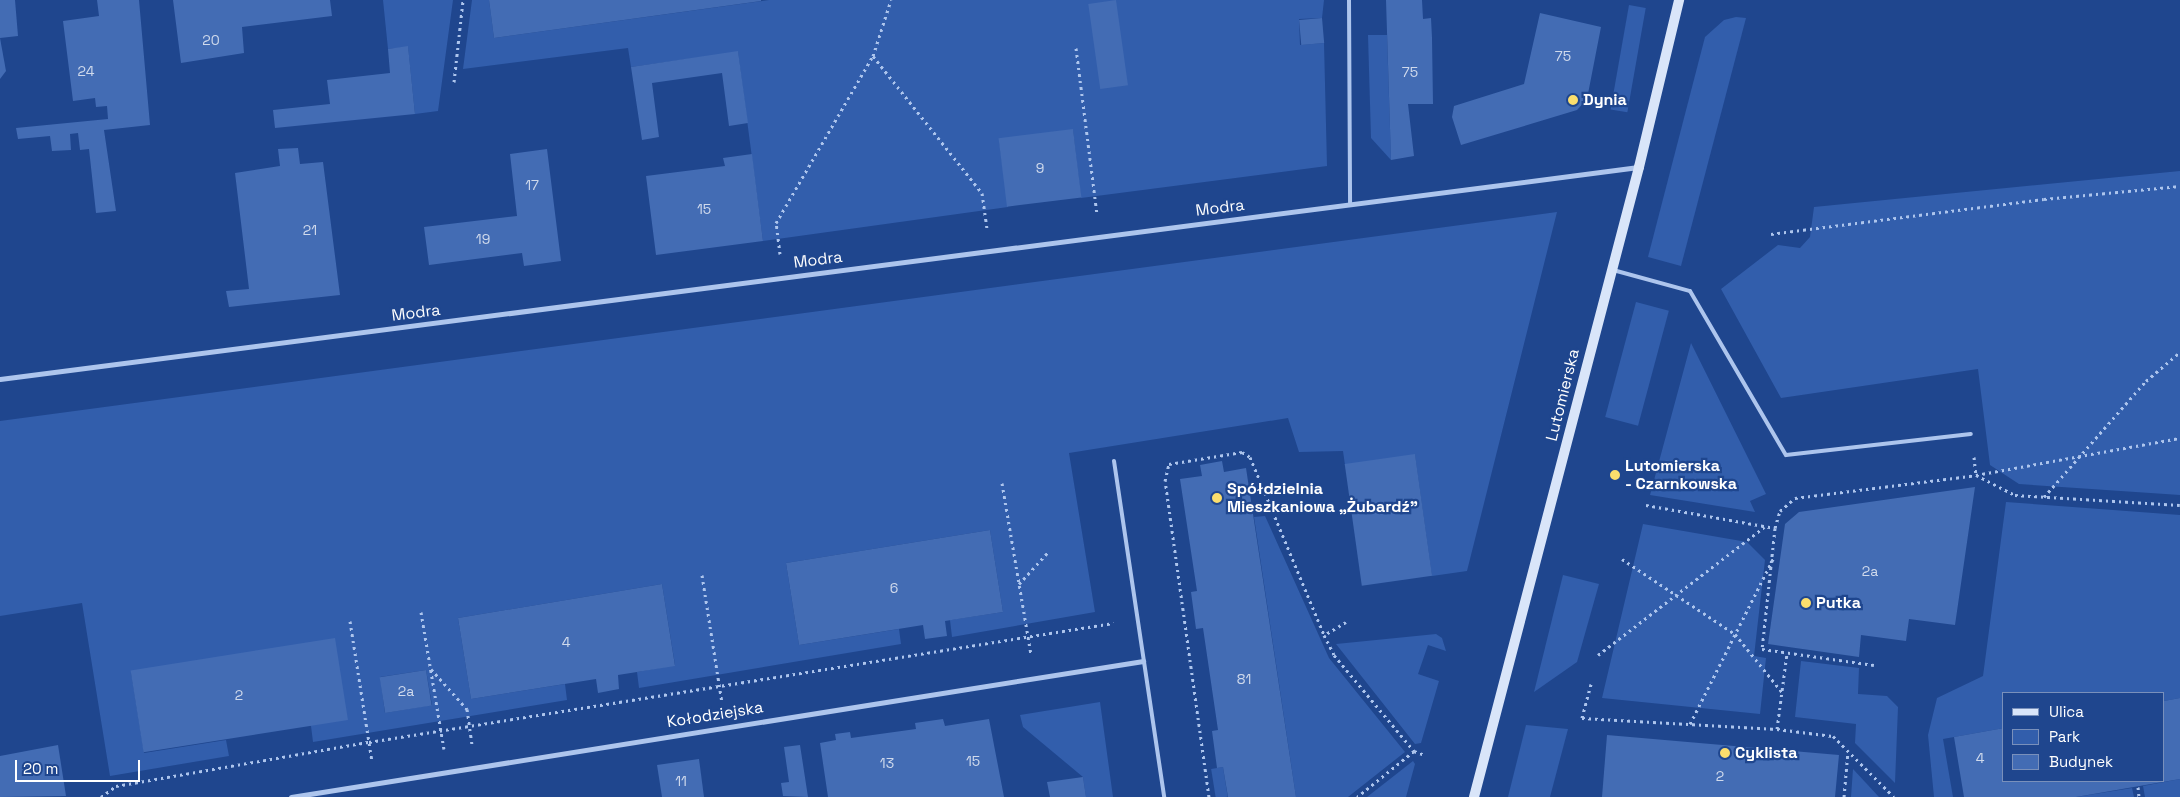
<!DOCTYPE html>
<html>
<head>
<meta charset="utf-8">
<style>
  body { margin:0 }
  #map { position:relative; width:2180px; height:797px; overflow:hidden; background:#1f468e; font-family:"Space Grotesk",sans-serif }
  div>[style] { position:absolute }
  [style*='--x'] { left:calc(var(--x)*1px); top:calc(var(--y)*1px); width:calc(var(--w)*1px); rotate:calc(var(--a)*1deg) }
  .green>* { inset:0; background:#325eac; transform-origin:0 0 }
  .building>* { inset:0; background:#436cb4; transform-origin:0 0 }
  .path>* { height:3px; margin-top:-1.5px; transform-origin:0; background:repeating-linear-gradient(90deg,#adc5ed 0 2.5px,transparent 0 6.5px) }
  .service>* { height:4px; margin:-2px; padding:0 2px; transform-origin:2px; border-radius:2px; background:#adc5ed }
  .minor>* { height:5px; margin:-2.5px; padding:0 2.5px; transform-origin:2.5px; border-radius:2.5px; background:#adc5ed }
  .secondary>* { height:10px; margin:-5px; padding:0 5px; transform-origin:5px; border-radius:5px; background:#d9e5f9 }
  .dots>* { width:14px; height:14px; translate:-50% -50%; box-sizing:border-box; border:2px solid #1f468e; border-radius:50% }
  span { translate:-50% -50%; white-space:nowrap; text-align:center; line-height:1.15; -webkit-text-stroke:4.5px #1f468e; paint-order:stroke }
  .number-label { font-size:14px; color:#d0daec }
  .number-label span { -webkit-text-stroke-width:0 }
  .poi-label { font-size:16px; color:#fff; font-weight:700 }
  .left { translate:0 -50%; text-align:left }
  .street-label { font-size:16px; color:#fff }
  .legend { position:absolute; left:2002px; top:692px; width:162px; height:90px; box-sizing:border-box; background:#1f468e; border:1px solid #7990bb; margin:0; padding:6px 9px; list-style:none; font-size:15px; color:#fff }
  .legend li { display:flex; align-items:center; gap:10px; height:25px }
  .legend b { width:25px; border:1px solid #7990bb }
  .scale { position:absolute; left:15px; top:760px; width:125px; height:22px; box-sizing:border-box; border:2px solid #fff; border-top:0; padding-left:6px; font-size:15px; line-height:18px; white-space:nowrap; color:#fff; -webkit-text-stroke:4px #1f468e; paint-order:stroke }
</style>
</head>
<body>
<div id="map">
  <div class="green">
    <div style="clip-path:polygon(383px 0,453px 0,438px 111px,415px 114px,408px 47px,388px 49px)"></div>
    <div style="clip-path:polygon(472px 0,489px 0,494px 38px,769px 0,1324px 0,1322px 18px,1299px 19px,1300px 45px,1324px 43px,1327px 166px,1081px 198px,1073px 130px,999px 139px,1008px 207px,763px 241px,738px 52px,631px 67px,628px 48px,463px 69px)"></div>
    <div style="left:1629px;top:5px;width:17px;height:106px;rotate:10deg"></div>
    <div style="clip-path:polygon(1736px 17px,1746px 18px,1681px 266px,1648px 257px,1705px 37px,1724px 20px)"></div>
    <div style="clip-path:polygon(1368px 35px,1387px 35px,1391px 160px,1371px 138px)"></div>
    <div style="clip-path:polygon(2180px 171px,2180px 495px,2019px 484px,1990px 465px,1978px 369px,1781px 398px,1721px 289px,1778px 245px,1800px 248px,1810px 237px,1814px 207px)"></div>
    <div style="clip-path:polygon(evenodd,1557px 212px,1467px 571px,1432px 576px,1415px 455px,1345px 465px,1343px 451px,1299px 452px,1288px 418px,1069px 453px,1095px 612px,952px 637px,950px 620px,1003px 612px,990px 530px,786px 563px,799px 645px,899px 629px,901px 644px,639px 688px,637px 672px,675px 665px,662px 584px,458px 618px,471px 699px,565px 684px,567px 700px,313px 742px,311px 726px,131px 672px,144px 753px,226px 740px,229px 756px,110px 776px,82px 603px,0 616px,0 421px,1557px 212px,426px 670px,432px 705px,385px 713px,380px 677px,426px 670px)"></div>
    <div style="left:1636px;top:302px;width:34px;height:119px;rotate:15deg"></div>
    <div style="clip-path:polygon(1691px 343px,1766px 494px,1750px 501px,1755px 512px,1650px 495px)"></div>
    <div style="clip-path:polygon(2006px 502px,2180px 515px,2180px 698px,2164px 701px,2164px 693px,2004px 693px,2004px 728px,1943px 739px,1953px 797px,1934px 797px,1928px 735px,1937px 698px,1983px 676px)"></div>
    <div style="clip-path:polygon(1265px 516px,1329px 658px,1405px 752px,1348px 797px,1296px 797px,1254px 517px)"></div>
    <div style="clip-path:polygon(1643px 524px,1747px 542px,1765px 560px,1754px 656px,1766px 658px,1760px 714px,1602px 698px)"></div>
    <div style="clip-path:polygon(1563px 575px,1599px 584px,1577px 662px,1534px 692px)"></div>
    <div style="clip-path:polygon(1436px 634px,1442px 638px,1446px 651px,1428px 645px,1418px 674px,1439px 681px,1421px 743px,1415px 744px,1336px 644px)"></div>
    <div style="clip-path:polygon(1801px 661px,1859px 668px,1858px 694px,1887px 696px,1898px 707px,1895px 783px,1855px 743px,1856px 724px,1795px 717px)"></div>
    <div style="clip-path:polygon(1100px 702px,1113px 797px,1086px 797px,1083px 777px,1023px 727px,1020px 715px)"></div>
    <div style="clip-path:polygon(1526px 725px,1568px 729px,1550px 797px,1508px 797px)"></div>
    <div style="clip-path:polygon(1413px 761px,1415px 764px,1406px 797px,1367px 797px)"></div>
    <div style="left:1223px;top:767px;width:30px;height:12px;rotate:81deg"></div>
    <div style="clip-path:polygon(1853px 769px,1879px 797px,1851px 797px)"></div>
    <div style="clip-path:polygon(2180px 779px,2180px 797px,2145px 797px,2143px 786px)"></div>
    <div style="clip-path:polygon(2132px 788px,2134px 797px,2076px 797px)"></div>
  </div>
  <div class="building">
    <div style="clip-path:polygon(0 0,15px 0,18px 36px,0 38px)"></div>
    <div style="clip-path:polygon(97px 0,139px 0,150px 125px,104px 130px,116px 211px,96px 213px,89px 149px,80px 150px,78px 133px,70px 134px,71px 150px,52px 151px,50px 136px,18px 139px,16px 128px,108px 119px,107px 106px,96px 107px,95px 98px,73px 101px,63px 21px,99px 16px)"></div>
    <div style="clip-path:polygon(173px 0,330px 0,332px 16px,242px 27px,244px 53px,181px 63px)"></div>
    <div style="clip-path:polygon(489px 0,761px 0,761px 1px,494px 38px)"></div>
    <div style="left:1116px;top:0;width:86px;height:28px;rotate:82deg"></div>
    <div style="clip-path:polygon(1386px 0,1422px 0,1423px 19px,1431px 18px,1432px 38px,1433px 104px,1408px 104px,1414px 156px,1391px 160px)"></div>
    <div style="clip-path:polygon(1540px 13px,1601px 27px,1587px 99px,1577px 110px,1461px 145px,1452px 117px,1454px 106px,1524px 84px)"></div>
    <div style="left:1322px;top:18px;width:25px;height:23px;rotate:85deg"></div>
    <div style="clip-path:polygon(0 38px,6px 71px,0 79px)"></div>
    <div style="clip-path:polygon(408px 46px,415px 114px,275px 128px,273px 110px,330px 104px,327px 80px,390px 73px,388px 49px)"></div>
    <div style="clip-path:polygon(738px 51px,748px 123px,729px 126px,722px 73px,652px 83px,659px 137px,642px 140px,631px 67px)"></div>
    <div style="left:1073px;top:129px;width:69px;height:75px;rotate:83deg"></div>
    <div style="clip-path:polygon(298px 148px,300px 164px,323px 162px,340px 295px,229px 307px,226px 291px,249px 289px,235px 173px,280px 166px,278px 149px)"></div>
    <div style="clip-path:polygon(547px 149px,561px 261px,524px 266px,522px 253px,429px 265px,424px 227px,517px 216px,510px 154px)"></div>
    <div style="clip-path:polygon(752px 154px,763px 241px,656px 255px,646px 176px,725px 166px,723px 158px)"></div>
    <div style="left:1415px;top:454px;width:123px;height:71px;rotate:82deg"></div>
    <div style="clip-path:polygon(1222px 461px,1224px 472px,1246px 468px,1296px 797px,1228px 797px,1223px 767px,1217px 768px,1212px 731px,1218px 730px,1203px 628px,1196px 629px,1191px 592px,1197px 591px,1180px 479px,1202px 476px,1200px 465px)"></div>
    <div style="clip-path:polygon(1975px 487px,1955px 625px,1909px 619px,1906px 641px,1861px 635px,1859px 657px,1768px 644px,1785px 524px,1799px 512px)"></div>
    <div style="clip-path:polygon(990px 530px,1003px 612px,945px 621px,947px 636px,925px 639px,923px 625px,799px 645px,786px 563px)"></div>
    <div style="clip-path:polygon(662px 584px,675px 666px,618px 675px,619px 689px,598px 693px,596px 679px,471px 699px,458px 618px)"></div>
    <div style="left:335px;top:638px;width:83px;height:207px;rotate:81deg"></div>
    <div style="left:426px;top:670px;width:36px;height:47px;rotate:81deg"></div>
    <div style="clip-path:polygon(2180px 698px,2180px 779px,2076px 797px,1964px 797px,1954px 737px,2004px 728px,2004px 781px,2164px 781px,2164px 701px)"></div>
    <div style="clip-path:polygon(943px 719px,945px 726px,989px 719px,1004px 797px,828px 797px,820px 743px,836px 740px,835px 734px,850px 732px,851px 738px,916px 729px,915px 723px)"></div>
    <div style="clip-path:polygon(1607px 735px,1839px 755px,1835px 797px,1602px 797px)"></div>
    <div style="clip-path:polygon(58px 745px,66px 796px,0 797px,0 756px)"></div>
    <div style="clip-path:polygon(800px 745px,808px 797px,783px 796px,781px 783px,789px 782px,784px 747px)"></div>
    <div style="clip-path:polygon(699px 759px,704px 797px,662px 797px,657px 765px)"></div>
    <div style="clip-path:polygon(1083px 777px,1086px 797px,1050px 797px,1047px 782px)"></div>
  </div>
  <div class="path">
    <div style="--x:1076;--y:48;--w:167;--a:82.8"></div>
    <div style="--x:873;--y:56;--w:175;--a:51.5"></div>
    <div style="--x:982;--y:193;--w:35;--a:82"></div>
    <div style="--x:454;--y:82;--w:82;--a:-83.7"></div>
    <div style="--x:1771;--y:234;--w:275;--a:-7.3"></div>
    <div style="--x:2044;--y:199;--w:137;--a:-5.5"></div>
    <div style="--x:780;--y:254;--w:31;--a:-97"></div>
    <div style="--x:776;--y:223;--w:193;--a:-59.9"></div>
    <div style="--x:873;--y:56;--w:59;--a:-72.2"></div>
    <div style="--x:1974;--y:457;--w:18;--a:84"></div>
    <div style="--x:1976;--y:475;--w:44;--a:27.1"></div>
    <div style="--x:2015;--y:495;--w:165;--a:3.5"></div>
    <div style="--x:1002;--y:483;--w:174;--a:80.4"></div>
    <div style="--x:2044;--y:497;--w:154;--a:-48.7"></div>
    <div style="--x:2146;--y:381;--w:45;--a:-40.5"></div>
    <div style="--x:1646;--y:505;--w:131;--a:10.1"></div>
    <div style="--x:1775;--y:528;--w:18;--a:-74"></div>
    <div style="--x:1780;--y:511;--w:20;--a:-41"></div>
    <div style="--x:1795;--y:498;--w:182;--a:-7.2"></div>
    <div style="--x:1976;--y:475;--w:207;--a:-10.3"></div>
    <div style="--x:1775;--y:528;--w:122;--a:96.1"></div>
    <div style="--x:1762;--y:649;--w:113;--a:8.1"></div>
    <div style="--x:1622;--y:559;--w:136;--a:33.6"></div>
    <div style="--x:1735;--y:634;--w:75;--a:51"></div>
    <div style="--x:702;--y:575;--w:129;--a:81.1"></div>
    <div style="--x:1019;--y:584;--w:45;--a:-47.7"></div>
    <div style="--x:421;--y:612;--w:139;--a:80.5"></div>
    <div style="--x:350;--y:621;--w:142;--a:81.1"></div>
    <div style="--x:1346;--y:622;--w:26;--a:149"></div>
    <div style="--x:1324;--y:635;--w:22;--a:63"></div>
    <div style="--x:1334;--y:655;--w:125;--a:50.2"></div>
    <div style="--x:1414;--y:751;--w:73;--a:141.1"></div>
    <div style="--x:1598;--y:655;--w:210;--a:-37.6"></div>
    <div style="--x:431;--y:669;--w:54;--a:48"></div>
    <div style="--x:467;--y:709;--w:35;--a:82"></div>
    <div style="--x:1591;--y:684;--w:35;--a:105"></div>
    <div style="--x:1582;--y:718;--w:195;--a:3.2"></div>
    <div style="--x:1777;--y:729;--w:56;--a:7.1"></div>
    <div style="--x:1833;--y:736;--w:86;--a:45"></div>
    <div style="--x:1690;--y:724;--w:185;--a:-63.3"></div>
    <div style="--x:1777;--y:729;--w:77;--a:-82.5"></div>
    <div style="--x:1414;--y:751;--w:12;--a:20"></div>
    <div style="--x:2138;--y:787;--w:10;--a:84"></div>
    <div style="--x:101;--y:797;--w:19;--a:-36"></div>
    <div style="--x:116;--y:786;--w:257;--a:-9.9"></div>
    <div style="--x:369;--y:742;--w:754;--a:-9.08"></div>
    <div style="--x:1209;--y:797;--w:319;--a:-97.9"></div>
    <div style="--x:1165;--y:481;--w:17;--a:-77"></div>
    <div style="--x:1169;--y:464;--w:74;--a:-9.3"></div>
    <div style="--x:1242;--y:452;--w:9;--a:32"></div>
    <div style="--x:1250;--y:457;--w:193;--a:67.4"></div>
    <div style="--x:1844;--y:797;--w:46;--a:-85"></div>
  </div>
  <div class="service">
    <div style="--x:1349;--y:0;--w:204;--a:89.7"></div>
    <div style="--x:1613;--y:270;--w:80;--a:15.3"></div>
    <div style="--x:1690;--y:291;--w:190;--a:59.7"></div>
    <div style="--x:1786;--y:455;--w:186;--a:-6.5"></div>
    <div style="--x:1114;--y:461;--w:340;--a:81.5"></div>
  </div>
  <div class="minor">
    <div style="--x:0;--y:379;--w:1652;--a:-7.37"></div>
    <div style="--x:291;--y:797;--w:863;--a:-9.07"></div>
  </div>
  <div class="secondary">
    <div style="--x:1474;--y:797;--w:651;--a:-75.32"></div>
    <div style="--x:1639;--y:167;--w:172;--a:-76.5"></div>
  </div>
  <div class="dots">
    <div style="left:1573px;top:100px;background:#fbde6d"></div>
    <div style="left:1615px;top:475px;background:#fbde6d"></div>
    <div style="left:1217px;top:498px;background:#fbde6d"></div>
    <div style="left:1806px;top:603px;background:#fbde6d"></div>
    <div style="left:1725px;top:753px;background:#fbde6d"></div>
  </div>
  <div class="number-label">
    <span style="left:211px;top:40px">20</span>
    <span style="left:1563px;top:56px">75</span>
    <span style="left:86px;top:71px">24</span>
    <span style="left:1410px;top:72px">75</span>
    <span style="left:1040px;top:168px">9</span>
    <span style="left:532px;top:185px">17</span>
    <span style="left:704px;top:209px">15</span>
    <span style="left:310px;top:230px">21</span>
    <span style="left:483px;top:239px">19</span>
    <span style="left:1870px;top:571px">2a</span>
    <span style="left:894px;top:588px">6</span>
    <span style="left:566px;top:642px">4</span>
    <span style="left:1244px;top:679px">81</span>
    <span style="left:406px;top:691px">2a</span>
    <span style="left:239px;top:695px">2</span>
    <span style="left:1980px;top:758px">4</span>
    <span style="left:973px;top:761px">15</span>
    <span style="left:887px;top:763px">13</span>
    <span style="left:1720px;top:776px">2</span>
    <span style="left:681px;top:781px">11</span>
  </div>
  <div class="poi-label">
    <span class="left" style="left:1583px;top:100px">Dynia</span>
    <span class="left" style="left:1625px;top:475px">Lutomierska<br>- Czarnkowska</span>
    <span class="left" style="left:1227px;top:498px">Spółdzielnia<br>Mieszkaniowa „Żubardź”</span>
    <span class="left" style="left:1816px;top:603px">Putka</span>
    <span class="left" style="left:1735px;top:753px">Cyklista</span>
  </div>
  <div class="street-label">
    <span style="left:1220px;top:208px;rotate:-7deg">Modra</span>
    <span style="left:818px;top:260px;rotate:-7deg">Modra</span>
    <span style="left:416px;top:313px;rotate:-7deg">Modra</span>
    <span style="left:1563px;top:395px;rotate:-76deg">Lutomierska</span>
    <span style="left:715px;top:715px;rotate:-9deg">Kołodziejska</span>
  </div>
  <ul class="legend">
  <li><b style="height:6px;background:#d9e5f9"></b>Ulica</li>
  <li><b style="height:14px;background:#325eac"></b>Park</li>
  <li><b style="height:14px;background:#436cb4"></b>Budynek</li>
  </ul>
  <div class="scale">20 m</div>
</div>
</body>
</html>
